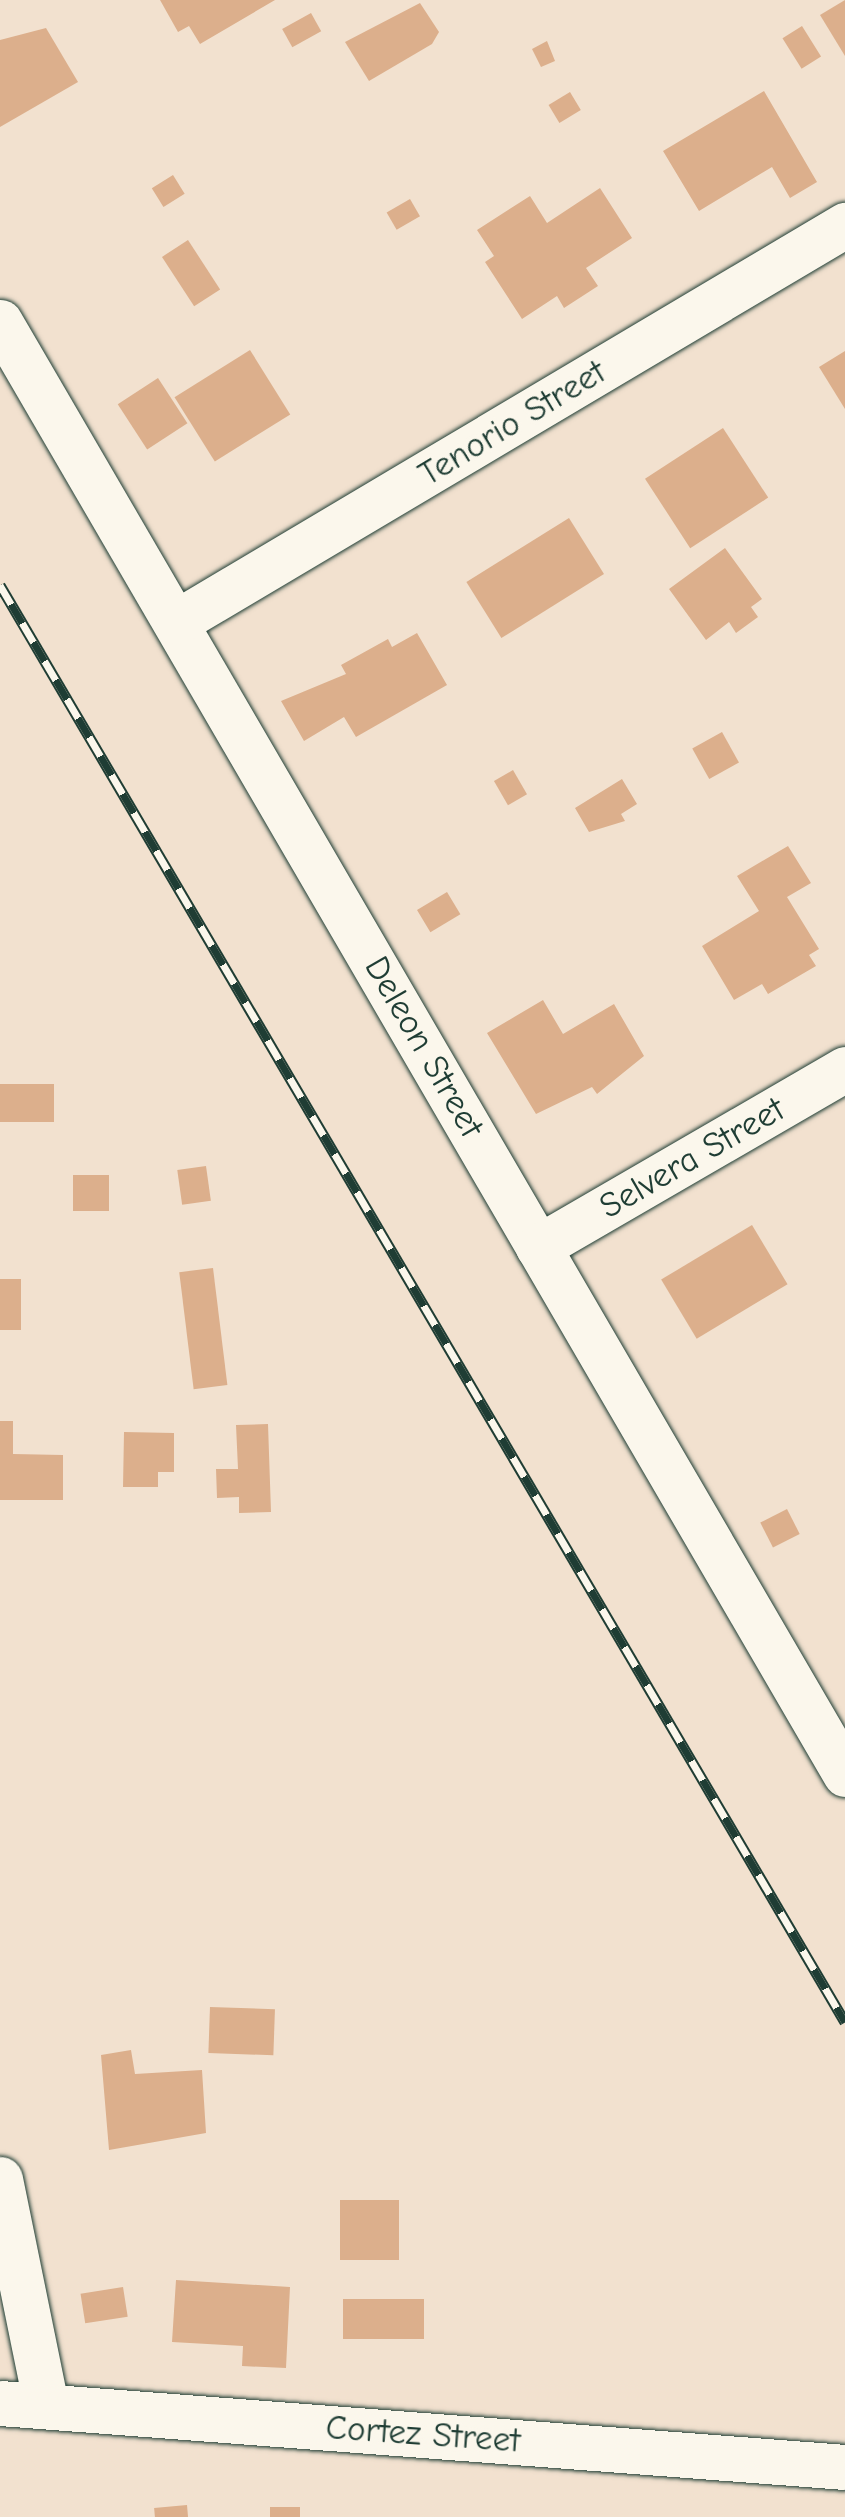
<!DOCTYPE html>
<html>
<head>
<meta charset="utf-8">
<style>
  body { margin:0 }
  #map { position:relative; width:845px; height:2517px; overflow:hidden; background:#f2e1cf; font-family:"Comic Neue",sans-serif }
  div>[style] { position:absolute }
  [style*='--x'] { left:calc(var(--x)*1px); top:calc(var(--y)*1px); width:calc(var(--w)*1px); rotate:calc(var(--a)*1deg) }
  .building>* { inset:0; background:#dcaf8c; transform-origin:0 0 }
  .roads { filter:drop-shadow(0 0 2px #1f3d34) drop-shadow(0 0 2px #1f3d34) }
  .minor>* { height:45px; margin:-22.5px; padding:0 22.5px; transform-origin:22.5px; border-radius:22.5px; background:#fbf7ec }
  .rail>* { height:11px; margin-top:-5.5px; transform-origin:0; background:repeating-linear-gradient(90deg,#fbf7ec 0 22px,#1f3d34 0 44px); box-sizing:border-box; border-block:2px solid #1f3d34 }
  span { translate:-50% -50%; white-space:nowrap; text-align:center; line-height:1.15; -webkit-text-stroke:8px #fbf7ec; paint-order:stroke }
  .street-label { font-size:35px; color:#1f3d34 }
</style>
</head>
<body>
<div id="map">
  <div class="building">
    <div style="clip-path:polygon(160px 0,275px 0,200px 44px,189px 26px,178px 32px)"></div>
    <div style="clip-path:polygon(845px 0,845px 56px,820px 15px)"></div>
    <div style="clip-path:polygon(420px 3px,439px 32px,432px 44px,369px 81px,345px 42px)"></div>
    <div style="left:311px;top:13px;width:21px;height:33px;rotate:61deg"></div>
    <div style="left:802px;top:26px;width:36px;height:23px;rotate:58deg"></div>
    <div style="clip-path:polygon(46px 28px,78px 82px,0 127px,0 40px)"></div>
    <div style="clip-path:polygon(547px 41px,555px 61px,541px 67px,532px 49px)"></div>
    <div style="clip-path:polygon(764px 91px,817px 182px,790px 198px,772px 167px,699px 211px,663px 151px)"></div>
    <div style="left:570px;top:92px;width:21px;height:25px;rotate:59deg"></div>
    <div style="left:173px;top:175px;width:22px;height:25px;rotate:58deg"></div>
    <div style="clip-path:polygon(600px 188px,632px 238px,586px 268px,598px 286px,564px 308px,557px 296px,522px 319px,485px 262px,494px 256px,477px 230px,530px 196px,547px 223px)"></div>
    <div style="left:410px;top:199px;width:20px;height:27px;rotate:60deg"></div>
    <div style="left:188px;top:240px;width:59px;height:31px;rotate:57deg"></div>
    <div style="left:250px;top:350px;width:76px;height:89px;rotate:58deg"></div>
    <div style="clip-path:polygon(845px 351px,845px 409px,819px 367px)"></div>
    <div style="left:158px;top:378px;width:54px;height:48px;rotate:57deg"></div>
    <div style="left:723px;top:428px;width:83px;height:93px;rotate:57deg"></div>
    <div style="left:569px;top:518px;width:66px;height:121px;rotate:58deg"></div>
    <div style="clip-path:polygon(725px 548px,762px 599px,751px 607px,758px 617px,736px 633px,729px 622px,706px 640px,669px 589px)"></div>
    <div style="clip-path:polygon(417px 633px,447px 685px,356px 737px,344px 717px,304px 741px,281px 701px,346px 674px,341px 665px,388px 639px,392px 647px)"></div>
    <div style="left:722px;top:732px;width:35px;height:34px;rotate:61deg"></div>
    <div style="left:513px;top:770px;width:28px;height:22px;rotate:60deg"></div>
    <div style="clip-path:polygon(622px 779px,637px 804px,621px 814px,625px 821px,589px 832px,575px 808px)"></div>
    <div style="clip-path:polygon(788px 846px,811px 883px,787px 897px,819px 949px,809px 955px,816px 966px,768px 994px,762px 984px,734px 1000px,702px 946px,759px 911px,737px 876px)"></div>
    <div style="left:447px;top:892px;width:26px;height:35px;rotate:59deg"></div>
    <div style="clip-path:polygon(543px 1000px,563px 1034px,614px 1004px,644px 1056px,597px 1094px,592px 1087px,536px 1114px,487px 1033px)"></div>
    <div style="left:54px;top:1084px;width:38px;height:54px;rotate:90deg"></div>
    <div style="left:206px;top:1166px;width:35px;height:29px;rotate:82deg"></div>
    <div style="left:109px;top:1175px;width:36px;height:36px;rotate:90deg"></div>
    <div style="left:752px;top:1225px;width:69px;height:106px;rotate:59deg"></div>
    <div style="left:213px;top:1268px;width:118px;height:34px;rotate:83deg"></div>
    <div style="left:0;top:1279px;width:21px;height:51px"></div>
    <div style="clip-path:polygon(0 1421px,13px 1421px,13px 1454px,63px 1455px,63px 1500px,0 1500px)"></div>
    <div style="clip-path:polygon(268px 1424px,271px 1512px,239px 1513px,239px 1497px,217px 1498px,216px 1469px,238px 1469px,236px 1425px)"></div>
    <div style="clip-path:polygon(124px 1432px,174px 1433px,174px 1472px,158px 1472px,158px 1487px,123px 1487px)"></div>
    <div style="left:787px;top:1509px;width:28px;height:30px;rotate:63deg"></div>
    <div style="left:210px;top:2007px;width:65px;height:46px;rotate:2deg"></div>
    <div style="clip-path:polygon(131px 2050px,135px 2074px,202px 2070px,206px 2133px,109px 2150px,101px 2055px)"></div>
    <div style="left:399px;top:2200px;width:60px;height:59px;rotate:90deg"></div>
    <div style="clip-path:polygon(176px 2280px,290px 2287px,286px 2368px,242px 2366px,243px 2346px,172px 2342px)"></div>
    <div style="left:123px;top:2287px;width:30px;height:43px;rotate:81deg"></div>
    <div style="left:424px;top:2299px;width:40px;height:81px;rotate:90deg"></div>
    <div style="left:187px;top:2505px;width:12px;height:33px;rotate:85deg"></div>
    <div style="left:300px;top:2507px;width:10px;height:30px;rotate:90deg"></div>
  </div>
  <div class="roads">
    <div class="minor">
      <div style="--x:0;--y:322;--w:1680;--a:59.8"></div>
      <div style="--x:178;--y:621;--w:776;--a:-30.7"></div>
      <div style="--x:538;--y:1247;--w:355;--a:-30.1"></div>
      <div style="--x:0;--y:2179;--w:231;--a:78.5"></div>
      <div style="--x:0;--y:2403;--w:847;--a:4.33"></div>
    </div>
  </div>
  <div class="rail">
    <div style="--x:0;--y:585;--w:1667;--a:59.54"></div>
  </div>
  <div class="street-label">
    <span style="left:512px;top:423px;rotate:-31deg">Tenorio Street</span>
    <span style="left:424px;top:1047px;rotate:60deg">Deleon Street</span>
    <span style="left:692px;top:1158px;rotate:-30deg">Selvera Street</span>
    <span style="left:423px;top:2434px;rotate:4deg">Cortez Street</span>
  </div>
</div>
</body>
</html>
